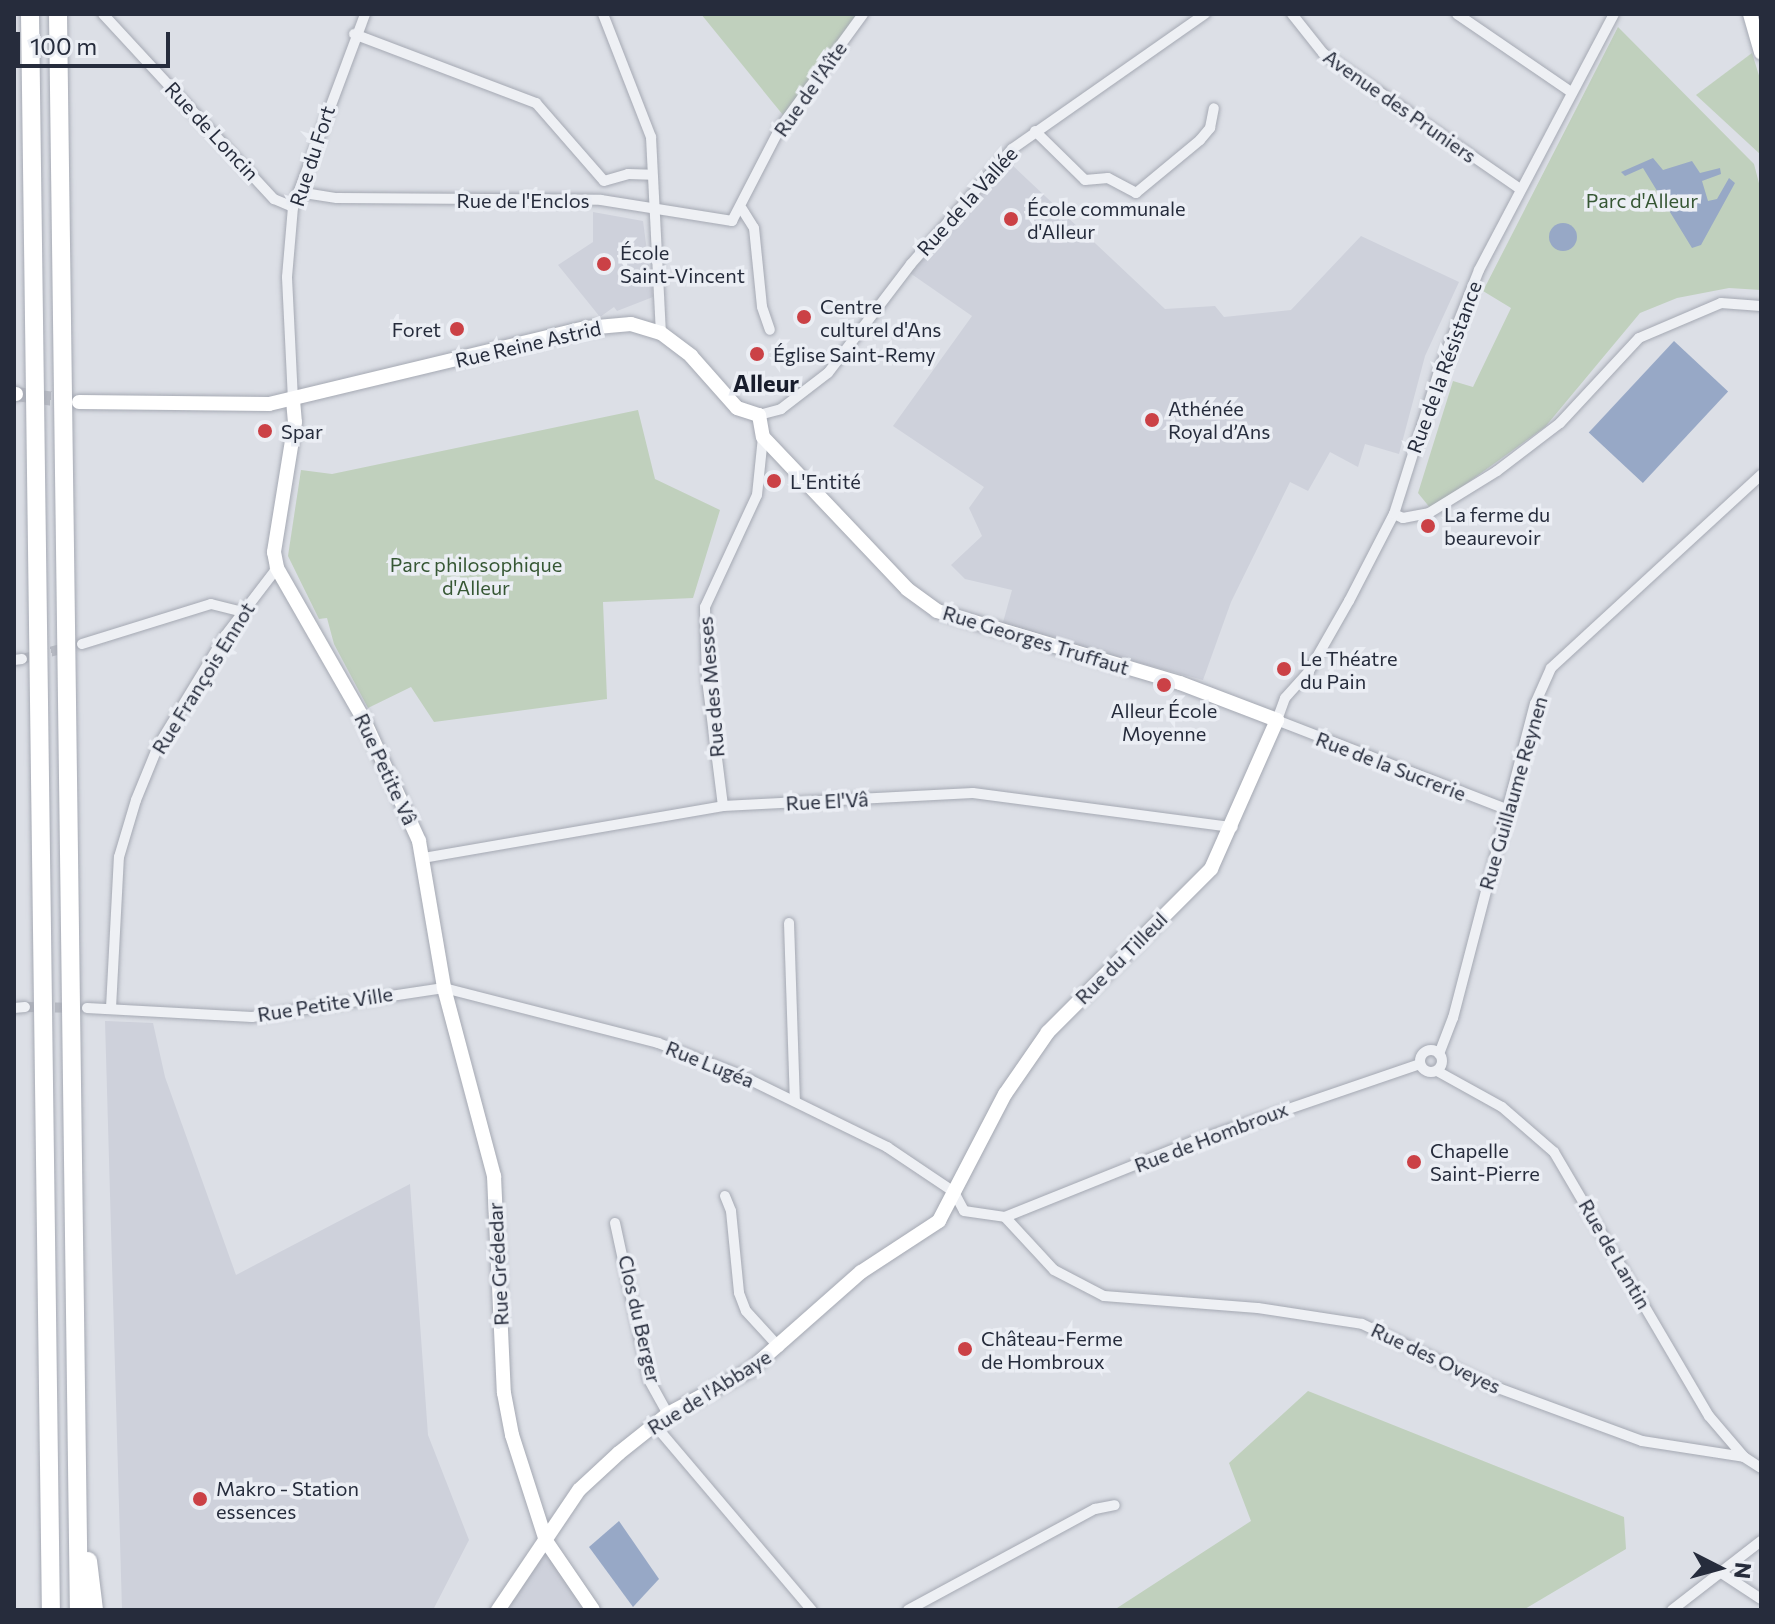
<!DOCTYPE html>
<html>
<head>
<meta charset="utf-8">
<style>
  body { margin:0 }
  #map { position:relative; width:1775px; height:1624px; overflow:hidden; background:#dcdfe6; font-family:Commissioner,sans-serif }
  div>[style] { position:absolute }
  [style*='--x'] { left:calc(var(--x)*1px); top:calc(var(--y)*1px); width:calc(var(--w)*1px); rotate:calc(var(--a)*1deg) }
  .built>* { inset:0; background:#ced1db }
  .green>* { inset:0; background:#c0d0bd }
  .water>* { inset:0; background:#97a8c6; transform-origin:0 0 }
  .round { border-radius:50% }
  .street-tunnel>* { height:10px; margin-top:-5px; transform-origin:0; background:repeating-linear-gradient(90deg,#b8bbc4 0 10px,transparent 0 15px) }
  .secondary-tunnel>* { height:14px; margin-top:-7px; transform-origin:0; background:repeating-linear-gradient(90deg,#b8bbc4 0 14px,transparent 0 21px) }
  .roads { filter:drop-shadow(0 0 2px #a5a9b3) drop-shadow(0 0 2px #a5a9b3) }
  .street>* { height:10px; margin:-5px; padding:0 5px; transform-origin:5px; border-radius:5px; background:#eef0f4 }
  .street>.ring { margin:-5px; padding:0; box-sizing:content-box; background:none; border:10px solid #eef0f4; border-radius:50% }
  .secondary>* { height:14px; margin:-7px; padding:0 7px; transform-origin:7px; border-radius:7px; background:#fff }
  .highway>* { height:18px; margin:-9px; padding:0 9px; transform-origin:9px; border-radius:9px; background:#fff }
  .dots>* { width:22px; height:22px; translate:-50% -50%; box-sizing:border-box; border:4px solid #ebeef4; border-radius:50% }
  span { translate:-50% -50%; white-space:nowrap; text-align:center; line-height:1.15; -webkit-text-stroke:7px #ebeef4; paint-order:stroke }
  .street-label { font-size:20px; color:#262c3c }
  .park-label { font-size:20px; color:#365734 }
  .poi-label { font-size:20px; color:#262c3c }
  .left { translate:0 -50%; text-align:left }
  .right { translate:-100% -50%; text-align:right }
  .quarter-label { font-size:24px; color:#181d2c; font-weight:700 }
  .frame { position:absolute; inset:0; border:16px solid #262c3c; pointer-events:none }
  .north { position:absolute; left:1679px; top:1528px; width:80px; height:80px; -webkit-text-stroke:6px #ebeef4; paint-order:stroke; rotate:96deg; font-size:22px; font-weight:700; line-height:32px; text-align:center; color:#262c3c }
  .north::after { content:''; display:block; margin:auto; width:28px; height:36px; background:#262c3c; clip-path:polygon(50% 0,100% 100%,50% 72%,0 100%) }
  .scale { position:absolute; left:16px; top:32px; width:154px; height:36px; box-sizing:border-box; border:4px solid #262c3c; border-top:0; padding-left:10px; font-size:24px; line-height:28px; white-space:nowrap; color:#262c3c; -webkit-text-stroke:6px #ebeef4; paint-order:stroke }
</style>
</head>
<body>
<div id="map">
  <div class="built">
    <div style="clip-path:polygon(1010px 163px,1165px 309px,1215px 306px,1224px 317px,1291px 310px,1361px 236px,1459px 282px,1425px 356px,1399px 454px,1365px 444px,1358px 467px,1330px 452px,1308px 491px,1290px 482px,1231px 602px,1203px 680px,1002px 626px,1012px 590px,965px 579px,951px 565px,982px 536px,969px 508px,984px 487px,893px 426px,972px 316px,910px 273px)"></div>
    <div style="clip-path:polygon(593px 212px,643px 221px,653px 297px,617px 311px,614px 307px,600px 317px,558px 265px,593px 242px)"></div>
    <div style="clip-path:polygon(105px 1021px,153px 1023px,165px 1077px,236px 1275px,410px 1184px,428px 1435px,469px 1540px,433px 1610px,122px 1610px)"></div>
    <div style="clip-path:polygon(544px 1549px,591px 1610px,502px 1610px)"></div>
  </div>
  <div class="green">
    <div style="clip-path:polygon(701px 14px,863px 14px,783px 115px)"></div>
    <div style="clip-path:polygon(1618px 27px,1754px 164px,1761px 191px,1761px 290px,1729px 288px,1677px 298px,1640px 313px,1545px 427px,1431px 509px,1418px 493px,1453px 381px,1473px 387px,1511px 308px,1483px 291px)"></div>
    <div style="clip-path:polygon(1752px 53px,1761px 82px,1761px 155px,1696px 95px)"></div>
    <div style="clip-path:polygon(638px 410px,655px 479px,720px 510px,693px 598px,603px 602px,607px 699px,434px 722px,411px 687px,368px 708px,334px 644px,327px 618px,319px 619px,288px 556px,301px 470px,332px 474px)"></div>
    <div style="clip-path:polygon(1308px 1391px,1624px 1517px,1626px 1549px,1523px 1610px,1114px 1610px,1251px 1521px,1229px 1463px)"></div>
  </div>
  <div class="water">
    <div style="clip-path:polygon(1653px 158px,1663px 170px,1692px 161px,1700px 173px,1720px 168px,1721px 174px,1702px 181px,1708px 201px,1717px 199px,1729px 178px,1735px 183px,1701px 245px,1692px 248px,1643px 168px,1625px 176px,1621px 172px)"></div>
    <div class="round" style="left:1549px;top:223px;width:28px;height:28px"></div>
    <div style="left:1674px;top:341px;width:74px;height:125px;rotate:43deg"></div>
    <div style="clip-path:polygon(619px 1521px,659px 1579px,633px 1607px,589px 1547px)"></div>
  </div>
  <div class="street-tunnel">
    <div style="--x:22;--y:659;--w:49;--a:-14.3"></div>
    <div style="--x:25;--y:1007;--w:62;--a:0.9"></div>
  </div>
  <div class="secondary-tunnel">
    <div style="--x:16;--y:394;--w:54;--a:7.4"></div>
  </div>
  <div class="roads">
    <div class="street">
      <div style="--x:103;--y:14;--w:252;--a:47.3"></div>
      <div style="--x:274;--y:199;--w:21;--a:23"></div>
      <div style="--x:603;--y:14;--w:132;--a:68.7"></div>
      <div style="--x:651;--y:137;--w:196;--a:87.1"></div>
      <div style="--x:1292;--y:14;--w:50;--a:51.5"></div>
      <div style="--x:1323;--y:53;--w:238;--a:34.6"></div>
      <div style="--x:1457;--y:14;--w:138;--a:34.4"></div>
      <div style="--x:354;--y:34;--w:195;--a:20.8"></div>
      <div style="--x:536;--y:103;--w:103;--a:48.9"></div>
      <div style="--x:1035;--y:131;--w:70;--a:44.4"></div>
      <div style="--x:1085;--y:180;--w:23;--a:-5"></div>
      <div style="--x:1108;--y:178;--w:32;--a:28"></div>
      <div style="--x:1136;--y:193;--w:83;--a:-39.6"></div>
      <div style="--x:1200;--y:140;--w:16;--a:-50"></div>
      <div style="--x:1210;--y:128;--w:20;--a:-79"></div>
      <div style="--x:604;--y:181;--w:25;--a:-16"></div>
      <div style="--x:628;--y:174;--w:24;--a:2"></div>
      <div style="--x:298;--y:192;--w:39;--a:9"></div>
      <div style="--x:337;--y:198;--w:264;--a:0.4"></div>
      <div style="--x:601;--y:200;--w:133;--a:9.1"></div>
      <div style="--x:732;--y:221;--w:105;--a:-62.7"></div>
      <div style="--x:780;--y:128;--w:141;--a:-53.9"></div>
      <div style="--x:742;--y:209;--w:22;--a:58"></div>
      <div style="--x:754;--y:228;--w:79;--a:84.2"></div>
      <div style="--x:762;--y:307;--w:24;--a:71"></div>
      <div style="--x:293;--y:400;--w:123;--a:-92.8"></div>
      <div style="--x:287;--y:277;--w:70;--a:-85.1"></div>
      <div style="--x:293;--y:207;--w:206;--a:-69.5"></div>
      <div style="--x:759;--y:415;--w:23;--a:-15"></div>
      <div style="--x:781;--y:409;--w:59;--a:-37.5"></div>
      <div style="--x:828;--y:373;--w:137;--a:-52.7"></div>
      <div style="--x:911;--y:264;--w:153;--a:-48.7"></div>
      <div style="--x:1012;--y:149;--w:236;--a:-35"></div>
      <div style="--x:1394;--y:514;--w:10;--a:24"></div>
      <div style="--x:1403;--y:518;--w:26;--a:-11"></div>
      <div style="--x:1429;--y:513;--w:80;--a:-31.7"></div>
      <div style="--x:1497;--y:471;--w:79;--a:-37.3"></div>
      <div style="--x:1560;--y:423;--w:116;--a:-47.1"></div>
      <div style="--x:1639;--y:338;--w:89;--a:-23.1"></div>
      <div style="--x:1721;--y:303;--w:40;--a:4.3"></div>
      <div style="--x:82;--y:644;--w:135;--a:-17.2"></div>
      <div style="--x:211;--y:604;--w:33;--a:14"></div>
      <div style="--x:14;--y:660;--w:8;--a:-7"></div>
      <div style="--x:723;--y:806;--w:127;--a:-97.2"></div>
      <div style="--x:707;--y:680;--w:73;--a:-91.6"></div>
      <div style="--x:705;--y:607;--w:123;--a:-65.1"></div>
      <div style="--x:757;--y:495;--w:58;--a:-84.1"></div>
      <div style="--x:1506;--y:809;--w:246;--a:-158.8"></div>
      <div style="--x:1277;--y:720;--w:23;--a:-70"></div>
      <div style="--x:1285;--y:698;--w:36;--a:-48"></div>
      <div style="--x:1309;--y:671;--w:81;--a:-60.3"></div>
      <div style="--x:1349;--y:601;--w:98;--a:-62.7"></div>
      <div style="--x:1394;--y:514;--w:153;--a:-72.5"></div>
      <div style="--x:1440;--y:368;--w:105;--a:-68.3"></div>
      <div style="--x:1479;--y:270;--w:289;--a:-62.2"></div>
      <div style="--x:423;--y:858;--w:304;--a:-9.8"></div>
      <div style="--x:723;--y:806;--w:250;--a:-3"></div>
      <div style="--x:973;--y:793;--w:262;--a:7.5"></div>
      <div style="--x:789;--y:923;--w:178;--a:88.1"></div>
      <div style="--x:14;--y:1008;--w:11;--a:-5"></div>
      <div style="--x:87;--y:1008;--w:165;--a:3.1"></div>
      <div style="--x:252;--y:1017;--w:194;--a:-8.6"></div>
      <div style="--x:444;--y:988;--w:221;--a:14.4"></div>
      <div style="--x:658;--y:1043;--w:88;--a:21.3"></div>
      <div style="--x:740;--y:1075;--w:164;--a:26.1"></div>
      <div style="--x:887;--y:1147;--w:81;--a:33.9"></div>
      <div style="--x:954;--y:1192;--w:21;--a:62"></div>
      <div style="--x:964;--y:1211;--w:41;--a:8.3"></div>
      <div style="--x:1005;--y:1217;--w:201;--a:-21.9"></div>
      <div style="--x:1192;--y:1142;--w:241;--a:-18.9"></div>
      <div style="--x:111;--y:1008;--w:151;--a:-87"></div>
      <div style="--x:119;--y:857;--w:59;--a:-73.4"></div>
      <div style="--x:136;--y:800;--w:58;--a:-67.8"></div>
      <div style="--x:158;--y:746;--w:129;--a:-58.7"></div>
      <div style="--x:225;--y:636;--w:86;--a:-52.6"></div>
      <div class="ring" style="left:1420px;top:1050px;width:12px;height:12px"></div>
      <div style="--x:1439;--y:1054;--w:39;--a:-69"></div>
      <div style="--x:1453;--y:1018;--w:325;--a:-75.4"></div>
      <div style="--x:1535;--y:704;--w:39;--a:-66"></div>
      <div style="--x:1551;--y:668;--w:285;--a:-42.6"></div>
      <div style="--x:1437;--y:1071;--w:74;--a:29"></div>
      <div style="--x:1502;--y:1107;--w:69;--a:40.9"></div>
      <div style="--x:1554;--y:1152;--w:306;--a:59.6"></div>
      <div style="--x:1709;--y:1416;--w:54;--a:49.5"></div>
      <div style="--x:1744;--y:1457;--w:20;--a:33"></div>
      <div style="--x:725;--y:1196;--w:16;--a:68"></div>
      <div style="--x:731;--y:1211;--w:82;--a:84.4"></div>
      <div style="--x:739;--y:1293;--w:19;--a:69"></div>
      <div style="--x:746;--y:1311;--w:49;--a:47.5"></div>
      <div style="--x:1005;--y:1217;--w:72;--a:47.2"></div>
      <div style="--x:1054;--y:1270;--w:56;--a:27.5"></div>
      <div style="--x:1104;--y:1296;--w:154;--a:4.5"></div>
      <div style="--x:1258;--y:1308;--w:105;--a:8.7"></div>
      <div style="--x:1362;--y:1324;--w:142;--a:25.5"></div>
      <div style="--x:1490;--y:1385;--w:162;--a:20.2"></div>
      <div style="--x:1642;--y:1441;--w:103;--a:8.9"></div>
      <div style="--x:615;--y:1223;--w:161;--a:77.8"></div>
      <div style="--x:649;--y:1380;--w:39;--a:61"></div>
      <div style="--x:654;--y:1424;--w:244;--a:49.7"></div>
      <div style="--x:1723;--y:1574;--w:45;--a:33.3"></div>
      <div style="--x:908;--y:1610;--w:213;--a:-28.4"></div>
      <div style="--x:1095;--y:1509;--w:20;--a:-11"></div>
      <div style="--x:1672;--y:1610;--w:113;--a:-37.8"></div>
    </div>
    <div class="secondary">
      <div style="--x:1750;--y:14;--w:40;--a:74"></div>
      <div style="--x:14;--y:394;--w:2;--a:0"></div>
      <div style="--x:293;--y:400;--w:22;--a:85"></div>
      <div style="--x:295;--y:422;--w:132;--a:99.2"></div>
      <div style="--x:274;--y:552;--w:16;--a:79"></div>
      <div style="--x:277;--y:568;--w:173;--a:60.2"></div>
      <div style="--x:363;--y:718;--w:135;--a:65.5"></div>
      <div style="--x:419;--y:841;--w:149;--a:80.3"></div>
      <div style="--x:444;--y:988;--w:195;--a:75.1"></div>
      <div style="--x:494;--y:1176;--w:217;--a:87.4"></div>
      <div style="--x:504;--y:1393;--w:43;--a:79.2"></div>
      <div style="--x:512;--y:1435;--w:111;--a:72.2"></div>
      <div style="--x:546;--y:1541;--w:83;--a:55.7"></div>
      <div style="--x:79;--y:402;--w:190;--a:0.6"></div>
      <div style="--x:269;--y:404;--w:326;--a:-13.5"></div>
      <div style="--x:586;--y:328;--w:45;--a:-5.1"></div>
      <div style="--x:631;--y:324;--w:31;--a:17"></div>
      <div style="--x:661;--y:333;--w:38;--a:37"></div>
      <div style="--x:691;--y:356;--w:69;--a:48.5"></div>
      <div style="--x:737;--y:408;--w:23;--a:18"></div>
      <div style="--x:759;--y:415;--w:22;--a:80"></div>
      <div style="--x:763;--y:437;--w:209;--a:46.5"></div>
      <div style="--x:907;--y:589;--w:37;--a:36"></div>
      <div style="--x:937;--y:611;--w:253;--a:16.5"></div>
      <div style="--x:1180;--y:683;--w:104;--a:20.9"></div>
      <div style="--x:1277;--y:720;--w:163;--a:113.9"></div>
      <div style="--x:1211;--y:869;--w:231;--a:135"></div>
      <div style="--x:1048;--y:1032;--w:75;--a:124.7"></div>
      <div style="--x:1005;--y:1094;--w:143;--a:117.5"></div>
      <div style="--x:939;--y:1221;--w:93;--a:146.8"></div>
      <div style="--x:861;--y:1272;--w:148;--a:138.6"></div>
      <div style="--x:750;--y:1370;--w:93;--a:151.8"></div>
      <div style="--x:668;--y:1414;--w:63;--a:141.5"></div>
      <div style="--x:619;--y:1453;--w:54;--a:137.2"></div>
      <div style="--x:579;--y:1490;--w:145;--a:124"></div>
    </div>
    <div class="highway">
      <div style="--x:30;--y:14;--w:1596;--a:89.25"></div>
      <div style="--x:58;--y:14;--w:1596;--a:89.25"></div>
      <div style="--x:88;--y:1561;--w:49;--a:83"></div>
    </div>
  </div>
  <div class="dots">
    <div style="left:1011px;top:219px;background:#cb4146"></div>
    <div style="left:604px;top:264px;background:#cb4146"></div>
    <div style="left:804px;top:317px;background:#cb4146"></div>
    <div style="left:457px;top:329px;background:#cb4146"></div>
    <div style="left:757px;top:354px;background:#cb4146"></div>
    <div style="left:1152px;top:420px;background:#cb4146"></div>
    <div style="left:265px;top:431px;background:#cb4146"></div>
    <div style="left:774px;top:481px;background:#cb4146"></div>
    <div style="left:1428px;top:526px;background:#cb4146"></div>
    <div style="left:1284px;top:669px;background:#cb4146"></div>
    <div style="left:1164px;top:685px;background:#cb4146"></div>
    <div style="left:1414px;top:1162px;background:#cb4146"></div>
    <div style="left:965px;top:1349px;background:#cb4146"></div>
    <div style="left:200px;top:1499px;background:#cb4146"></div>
  </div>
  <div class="street-label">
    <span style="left:810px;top:89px;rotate:-55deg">Rue de l'Aîte</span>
    <span style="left:1400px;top:106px;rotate:35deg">Avenue des Pruniers</span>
    <span style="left:212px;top:131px;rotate:47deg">Rue de Loncin</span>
    <span style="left:312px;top:156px;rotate:-72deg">Rue du Fort</span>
    <span style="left:523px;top:200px">Rue de l'Enclos</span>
    <span style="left:967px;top:201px;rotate:-48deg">Rue de la Vallée</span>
    <span style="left:528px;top:344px;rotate:-13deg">Rue Reine Astrid</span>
    <span style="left:1444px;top:367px;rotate:-70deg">Rue de la Résistance</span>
    <span style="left:1036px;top:640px;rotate:17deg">Rue Georges Truffaut</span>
    <span style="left:203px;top:678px;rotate:-58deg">Rue François Ennot</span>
    <span style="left:711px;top:687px;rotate:-95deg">Rue des Messes</span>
    <span style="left:1391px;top:766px;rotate:21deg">Rue de la Sucrerie</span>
    <span style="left:386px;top:769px;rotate:65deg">Rue Petite Vâ</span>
    <span style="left:1513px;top:793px;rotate:-74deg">Rue Guillaume Reynen</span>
    <span style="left:827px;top:801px;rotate:-3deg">Rue El'Vâ</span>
    <span style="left:1121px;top:958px;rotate:-45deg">Rue du Tilleul</span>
    <span style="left:325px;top:1004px;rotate:-9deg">Rue Petite Ville</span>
    <span style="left:710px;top:1064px;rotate:22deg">Rue Lugéa</span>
    <span style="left:1211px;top:1137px;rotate:-21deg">Rue de Hombroux</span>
    <span style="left:1615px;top:1254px;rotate:60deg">Rue de Lantin</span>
    <span style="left:498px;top:1264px;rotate:-93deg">Rue Grédedar</span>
    <span style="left:640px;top:1319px;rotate:77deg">Clos du Berger</span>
    <span style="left:1436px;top:1358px;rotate:25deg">Rue des Oveyes</span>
    <span style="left:709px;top:1392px;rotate:-32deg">Rue de l'Abbaye</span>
  </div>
  <div class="park-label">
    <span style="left:1642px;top:200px">Parc d'Alleur</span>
    <span style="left:476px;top:576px">Parc philosophique<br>d'Alleur</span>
  </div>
  <div class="poi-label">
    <span class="left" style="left:1027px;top:220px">École communale<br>d'Alleur</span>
    <span class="left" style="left:620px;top:264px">École<br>Saint-Vincent</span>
    <span class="left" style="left:820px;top:318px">Centre<br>culturel d'Ans</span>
    <span class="right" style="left:441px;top:329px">Foret</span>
    <span class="left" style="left:773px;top:354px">Église Saint-Remy</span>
    <span class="left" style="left:1168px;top:420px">Athénée<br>Royal d’Ans</span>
    <span class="left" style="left:281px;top:431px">Spar</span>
    <span class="left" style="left:790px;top:481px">L'Entité</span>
    <span class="left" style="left:1444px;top:526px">La ferme du<br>beaurevoir</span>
    <span class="left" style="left:1300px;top:670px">Le Théatre<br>du Pain</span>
    <span style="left:1164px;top:722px">Alleur École<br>Moyenne</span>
    <span class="left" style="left:1430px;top:1162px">Chapelle<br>Saint-Pierre</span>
    <span class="left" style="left:981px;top:1350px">Château-Ferme<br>de Hombroux</span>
    <span class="left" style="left:216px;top:1500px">Makro - Station<br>essences</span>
  </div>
  <div class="quarter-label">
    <span style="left:766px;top:383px">Alleur</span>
  </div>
  <div class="frame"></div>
  <div class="north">N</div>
  <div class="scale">100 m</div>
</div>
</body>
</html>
